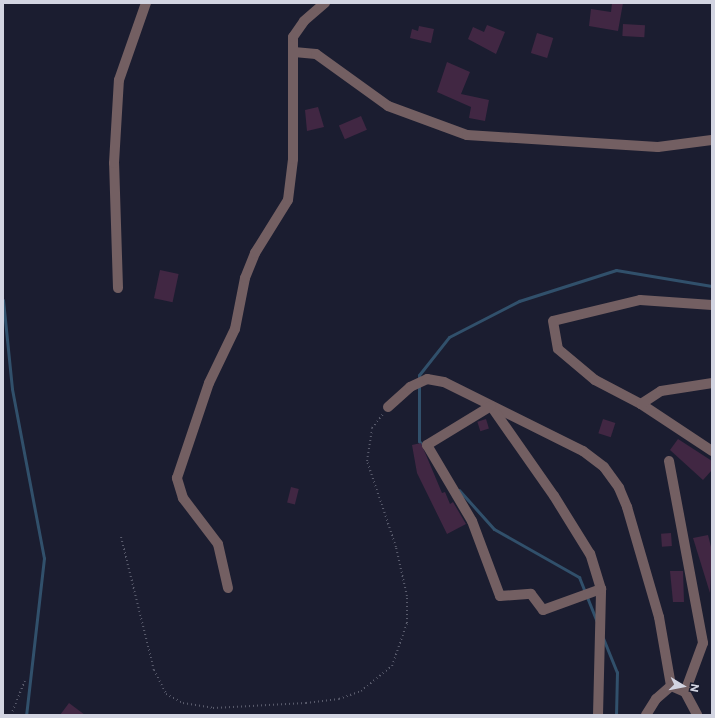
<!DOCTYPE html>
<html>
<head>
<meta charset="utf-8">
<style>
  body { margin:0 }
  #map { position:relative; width:715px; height:718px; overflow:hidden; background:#1b1d30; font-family:Commissioner,sans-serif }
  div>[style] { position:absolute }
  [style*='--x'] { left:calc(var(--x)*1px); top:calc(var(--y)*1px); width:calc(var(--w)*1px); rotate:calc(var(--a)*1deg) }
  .stream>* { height:3px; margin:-1.5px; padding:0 1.5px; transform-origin:1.5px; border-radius:1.5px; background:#31506b }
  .building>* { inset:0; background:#412743; transform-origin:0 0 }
  .path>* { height:2px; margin-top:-1px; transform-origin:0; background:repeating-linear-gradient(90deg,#595b6c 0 1px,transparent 0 4px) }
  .minor>* { height:10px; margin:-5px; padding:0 5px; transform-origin:5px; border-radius:5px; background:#735f62 }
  span { translate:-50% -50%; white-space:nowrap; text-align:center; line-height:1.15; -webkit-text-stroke:4px #1b1d30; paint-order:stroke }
  .frame { position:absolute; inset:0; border:4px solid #d2d4e1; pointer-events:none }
  .north { position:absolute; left:663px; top:666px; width:40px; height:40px; -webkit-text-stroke:3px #1b1d30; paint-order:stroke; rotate:100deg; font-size:11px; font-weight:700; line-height:16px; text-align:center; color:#d2d4e1 }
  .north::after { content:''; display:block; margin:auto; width:14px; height:18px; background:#d2d4e1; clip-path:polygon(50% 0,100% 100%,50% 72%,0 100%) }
</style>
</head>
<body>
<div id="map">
  <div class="stream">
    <div style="--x:3;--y:300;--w:89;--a:84.2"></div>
    <div style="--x:12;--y:389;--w:172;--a:79.3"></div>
    <div style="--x:44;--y:558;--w:158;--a:96.5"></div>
    <div style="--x:419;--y:381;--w:6;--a:-90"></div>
    <div style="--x:419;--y:375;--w:48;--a:-51.7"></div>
    <div style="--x:449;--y:337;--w:79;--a:-27.2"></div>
    <div style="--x:519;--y:301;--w:102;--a:-17.7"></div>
    <div style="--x:616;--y:270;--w:97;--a:9.5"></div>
    <div style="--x:419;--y:386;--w:55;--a:90"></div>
    <div style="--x:419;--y:441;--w:5;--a:53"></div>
    <div style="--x:459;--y:490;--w:52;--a:48.1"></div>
    <div style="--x:494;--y:529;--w:98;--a:29.5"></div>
    <div style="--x:579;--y:577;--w:48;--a:68.2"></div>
    <div style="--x:603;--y:638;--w:37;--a:68"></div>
    <div style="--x:617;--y:672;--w:43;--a:91.3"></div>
  </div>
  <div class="building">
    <div style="clip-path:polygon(612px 3px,623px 3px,618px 31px,589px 26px,591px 9px,611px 12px)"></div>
    <div style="left:623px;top:24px;width:22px;height:12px;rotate:3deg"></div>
    <div style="clip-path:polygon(487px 25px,505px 32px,496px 54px,468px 39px,473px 27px,484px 32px)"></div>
    <div style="clip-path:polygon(419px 26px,434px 29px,431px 43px,410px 38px,412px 29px,418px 31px)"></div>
    <div style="left:537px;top:33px;width:17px;height:21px;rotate:17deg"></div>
    <div style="clip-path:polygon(447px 62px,470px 72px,461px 94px,489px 100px,485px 121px,469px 118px,471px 107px,437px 92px)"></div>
    <div style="clip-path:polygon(318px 107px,324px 127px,307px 131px,305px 110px)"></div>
    <div style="left:361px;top:116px;width:15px;height:24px;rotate:67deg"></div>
    <div style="left:160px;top:270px;width:19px;height:29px;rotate:12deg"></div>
    <div style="left:486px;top:419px;width:10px;height:9px;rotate:73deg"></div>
    <div style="left:603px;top:419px;width:13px;height:15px;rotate:18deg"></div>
    <div style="clip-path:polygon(678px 439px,712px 461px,712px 470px,703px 480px,670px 450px)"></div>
    <div style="clip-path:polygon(421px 443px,442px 493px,445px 492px,450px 504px,453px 502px,466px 524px,447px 534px,417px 473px,412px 445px)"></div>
    <div style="left:291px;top:487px;width:8px;height:16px;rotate:14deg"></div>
    <div style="left:671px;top:533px;width:13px;height:10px;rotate:86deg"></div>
    <div style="clip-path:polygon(708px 535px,712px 551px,710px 593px,693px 538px)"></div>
    <div style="clip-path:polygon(670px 571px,683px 571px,684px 602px,673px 602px)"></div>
    <div style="clip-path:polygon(69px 703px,85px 715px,60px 715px)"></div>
  </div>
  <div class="path">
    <div style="--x:121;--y:537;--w:137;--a:76.1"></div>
    <div style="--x:154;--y:670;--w:27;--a:63"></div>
    <div style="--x:166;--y:694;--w:19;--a:28"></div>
    <div style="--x:183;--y:703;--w:30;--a:9"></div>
    <div style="--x:213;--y:708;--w:93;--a:-3.1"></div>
    <div style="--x:306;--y:703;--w:33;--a:-7"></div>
    <div style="--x:339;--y:699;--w:23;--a:-20"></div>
    <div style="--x:361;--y:691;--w:40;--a:-39"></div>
    <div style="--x:392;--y:666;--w:46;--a:-70.8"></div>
    <div style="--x:407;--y:623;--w:27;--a:-90"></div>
    <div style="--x:407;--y:596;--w:50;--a:-102.7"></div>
    <div style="--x:396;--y:547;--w:91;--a:-108.6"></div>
    <div style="--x:367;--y:461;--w:33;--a:-81"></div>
    <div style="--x:372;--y:428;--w:18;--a:-52"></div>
    <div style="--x:11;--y:715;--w:38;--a:-68"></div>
  </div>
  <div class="minor">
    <div style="--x:294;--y:52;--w:22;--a:5"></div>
    <div style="--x:316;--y:54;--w:89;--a:35.8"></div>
    <div style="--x:388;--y:106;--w:84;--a:20.2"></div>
    <div style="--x:467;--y:135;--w:191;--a:3.6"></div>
    <div style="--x:658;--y:147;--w:54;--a:-7.4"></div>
    <div style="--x:118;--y:288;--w:125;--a:-91.8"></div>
    <div style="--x:114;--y:163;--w:83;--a:-86.6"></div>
    <div style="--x:119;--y:80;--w:82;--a:-70.7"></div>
    <div style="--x:712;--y:305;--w:72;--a:-176"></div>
    <div style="--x:640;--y:300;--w:89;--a:166.4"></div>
    <div style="--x:553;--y:321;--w:28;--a:80"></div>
    <div style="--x:558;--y:349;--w:48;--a:40"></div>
    <div style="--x:595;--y:380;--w:52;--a:27.6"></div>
    <div style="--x:641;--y:404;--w:85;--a:33.5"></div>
    <div style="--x:641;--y:404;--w:24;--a:-33"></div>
    <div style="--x:661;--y:391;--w:52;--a:-8.9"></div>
    <div style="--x:388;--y:407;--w:30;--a:-42"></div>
    <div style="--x:410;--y:387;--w:19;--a:-25"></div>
    <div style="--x:427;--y:379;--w:17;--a:10"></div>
    <div style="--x:444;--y:382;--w:155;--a:26.4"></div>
    <div style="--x:583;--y:451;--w:26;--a:37"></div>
    <div style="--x:604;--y:467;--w:26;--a:54"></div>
    <div style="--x:619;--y:488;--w:21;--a:67"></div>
    <div style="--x:627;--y:507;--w:115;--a:73.8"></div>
    <div style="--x:659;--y:617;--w:70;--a:80.1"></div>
    <div style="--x:669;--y:461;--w:185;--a:79.4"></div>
    <div style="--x:703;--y:643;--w:52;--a:110.2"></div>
    <div style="--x:228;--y:588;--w:45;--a:-102.8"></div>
    <div style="--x:218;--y:544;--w:58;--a:-127.3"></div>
    <div style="--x:183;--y:498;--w:21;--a:-107"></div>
    <div style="--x:177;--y:478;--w:100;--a:-71.4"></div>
    <div style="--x:209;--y:383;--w:60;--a:-64.3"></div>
    <div style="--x:235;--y:329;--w:52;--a:-78.9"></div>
    <div style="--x:245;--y:278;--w:27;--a:-68"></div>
    <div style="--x:255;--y:253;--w:62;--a:-58.1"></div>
    <div style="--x:288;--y:200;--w:41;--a:-83"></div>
    <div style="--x:293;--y:159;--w:122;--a:-90"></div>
    <div style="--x:293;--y:37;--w:19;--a:-55"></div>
    <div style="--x:304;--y:21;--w:28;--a:-41"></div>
    <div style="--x:671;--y:686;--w:15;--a:23"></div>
    <div style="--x:685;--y:692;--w:26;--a:62"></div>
    <div style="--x:598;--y:715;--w:126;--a:-88.6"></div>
    <div style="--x:601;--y:589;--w:37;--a:-107"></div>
    <div style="--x:590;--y:554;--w:68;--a:-121.8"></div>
    <div style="--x:554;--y:496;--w:110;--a:-125"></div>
    <div style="--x:491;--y:406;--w:75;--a:148.6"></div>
    <div style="--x:427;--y:445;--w:88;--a:59.4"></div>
    <div style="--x:472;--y:521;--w:80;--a:69.5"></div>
    <div style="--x:500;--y:596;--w:31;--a:-4"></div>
    <div style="--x:531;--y:594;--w:20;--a:53"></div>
    <div style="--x:543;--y:610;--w:62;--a:-19.9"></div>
    <div style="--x:646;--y:715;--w:19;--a:-58"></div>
    <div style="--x:656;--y:699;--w:20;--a:-41"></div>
  </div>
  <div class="frame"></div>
  <div class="north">N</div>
</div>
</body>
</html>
